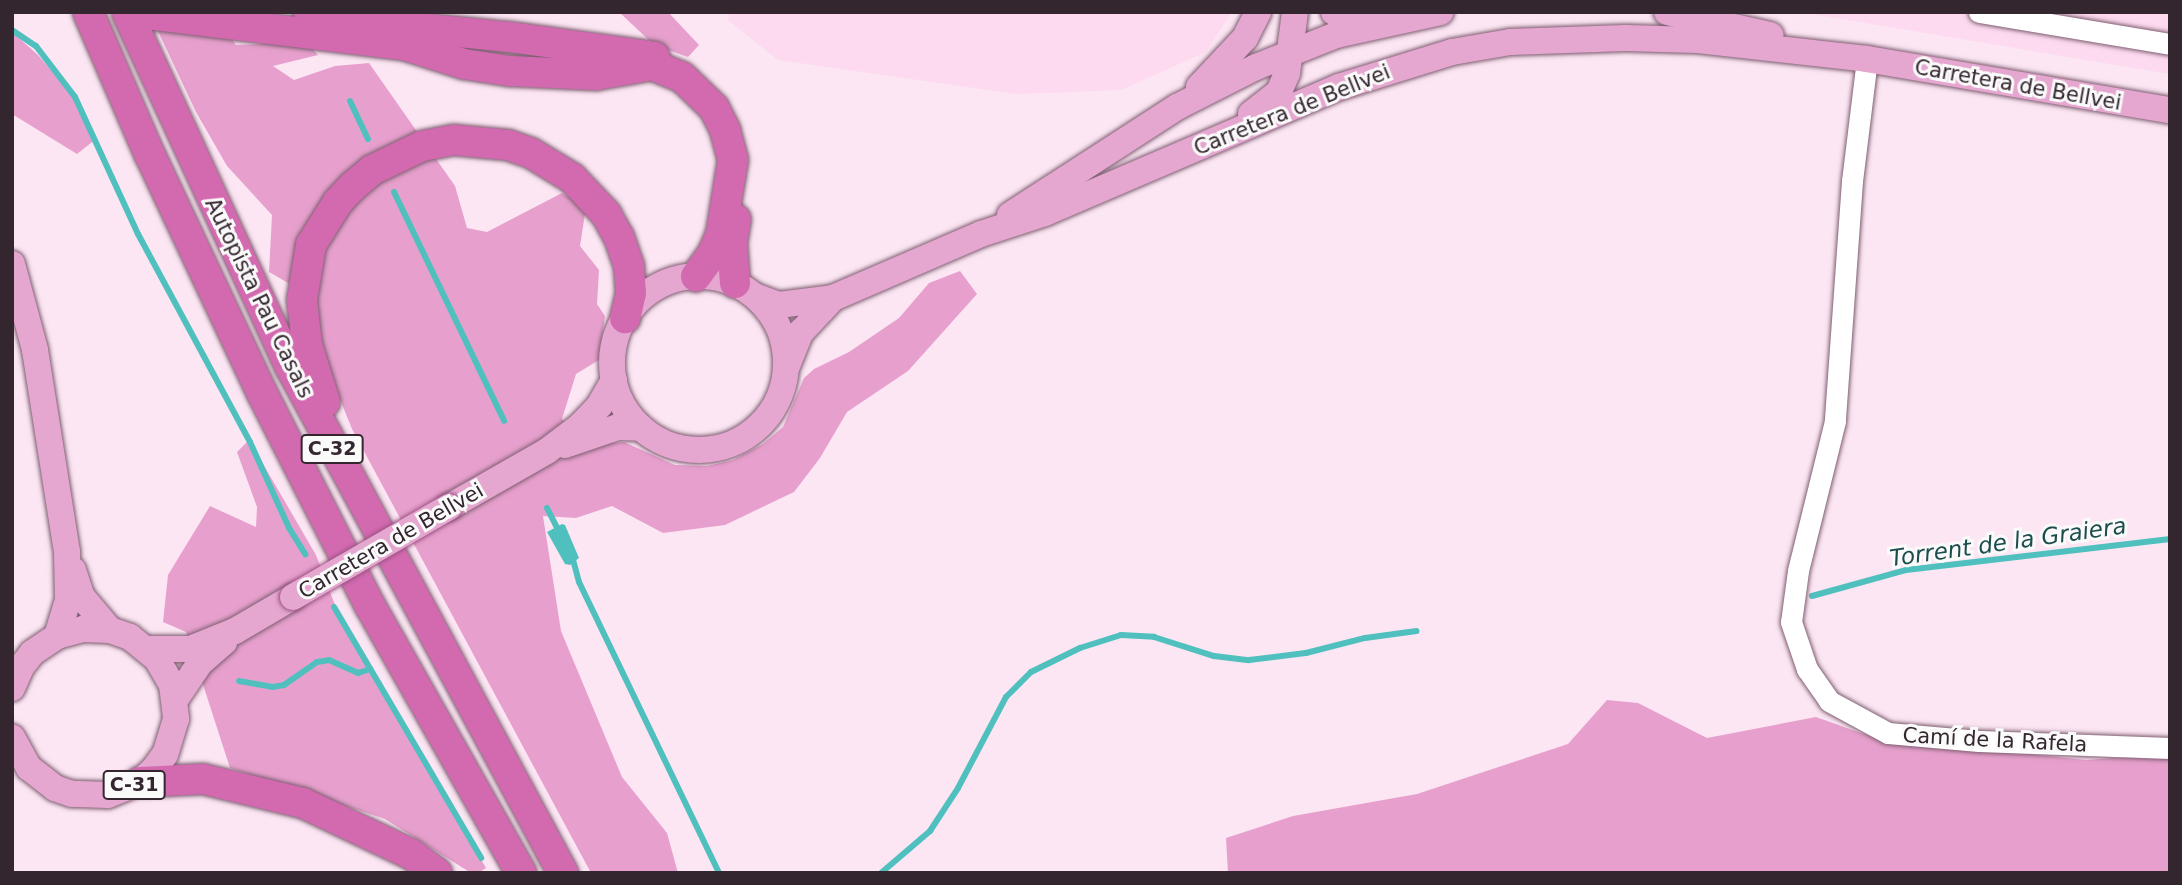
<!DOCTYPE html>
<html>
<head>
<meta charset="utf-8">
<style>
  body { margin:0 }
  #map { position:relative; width:2182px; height:885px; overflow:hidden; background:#fce6f3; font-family:"DejaVu Sans",sans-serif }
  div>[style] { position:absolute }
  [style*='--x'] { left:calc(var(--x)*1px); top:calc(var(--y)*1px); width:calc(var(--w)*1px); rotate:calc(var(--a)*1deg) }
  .built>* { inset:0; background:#fddaef }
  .forest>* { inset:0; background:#e7a0cd }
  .water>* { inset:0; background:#50c0bf }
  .stream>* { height:6px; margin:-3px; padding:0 3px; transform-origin:3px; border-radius:3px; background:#50c0bf }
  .roads { filter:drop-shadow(0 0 2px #7e5e71) drop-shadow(0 0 2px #7e5e71) }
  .minor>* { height:21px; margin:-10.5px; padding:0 10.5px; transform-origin:10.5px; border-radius:10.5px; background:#fff }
  .major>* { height:26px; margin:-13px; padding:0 13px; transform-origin:13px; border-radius:13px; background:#e5a6d0 }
  .major>.ring { margin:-13px; padding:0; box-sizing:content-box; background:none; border:26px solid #e5a6d0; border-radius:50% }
  .highway>* { height:30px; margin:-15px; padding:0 15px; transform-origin:15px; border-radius:15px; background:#d36ab0 }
  .bridges { filter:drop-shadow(0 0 2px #9b5283) drop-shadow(0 0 2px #9b5283) }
  .major-bridge>* { height:26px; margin:-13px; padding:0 13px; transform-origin:13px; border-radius:13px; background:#e5a6d0 }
  span { translate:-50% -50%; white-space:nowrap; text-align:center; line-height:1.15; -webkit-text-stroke:6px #fafafa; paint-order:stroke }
  .shield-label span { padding:2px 5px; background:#fafafa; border:2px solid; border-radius:5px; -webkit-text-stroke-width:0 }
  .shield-label { font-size:19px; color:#34262f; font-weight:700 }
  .street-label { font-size:21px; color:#34262f }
  .water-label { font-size:23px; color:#1c4d4d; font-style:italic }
  .frame { position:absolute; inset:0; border:14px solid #34262f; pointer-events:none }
</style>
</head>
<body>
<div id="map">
  <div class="built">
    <div style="clip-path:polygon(729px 12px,1232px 12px,1206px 52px,1121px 90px,1016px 94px,778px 60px,728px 20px)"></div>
    <div style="clip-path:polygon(1799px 12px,2170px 12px,2170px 74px)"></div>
  </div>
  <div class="forest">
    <div style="clip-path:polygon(149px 12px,214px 12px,236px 45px,306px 42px,318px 55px,273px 66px,294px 80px,335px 66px,369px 63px,455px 186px,467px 228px,487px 232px,562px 193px,586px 207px,580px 246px,599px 270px,597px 304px,605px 316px,599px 360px,576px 374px,562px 419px,595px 444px,624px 442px,675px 465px,707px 466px,733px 460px,763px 444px,783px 427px,804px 378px,814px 369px,849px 352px,899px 318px,929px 283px,960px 271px,977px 294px,908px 371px,847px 412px,820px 458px,794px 492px,725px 525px,663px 533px,612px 506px,576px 518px,543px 516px,561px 631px,622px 777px,667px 833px,678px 873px,591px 873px,352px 429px,331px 377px,317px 332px,316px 299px,269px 272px,272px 215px,227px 166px,196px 112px)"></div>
    <div style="clip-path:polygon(619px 12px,668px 12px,699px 45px,688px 57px,654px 45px)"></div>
    <div style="clip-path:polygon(12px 32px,38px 55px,70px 92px,96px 139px,77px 154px,12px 114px)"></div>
    <div style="clip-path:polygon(249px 440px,316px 555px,340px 618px,486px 868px,478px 873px,471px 873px,385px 819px,230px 768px,186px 632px,163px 622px,168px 575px,210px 506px,256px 527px,257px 507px,237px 452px)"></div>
    <div style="clip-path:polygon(1607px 700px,1638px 703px,1707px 738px,1816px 717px,1875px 738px,2086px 760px,2170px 754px,2170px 873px,1228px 873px,1226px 838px,1293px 816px,1417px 794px,1568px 744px)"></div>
  </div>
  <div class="water">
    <div style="clip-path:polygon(562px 524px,565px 525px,579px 558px,570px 565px,565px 564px,547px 532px)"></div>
  </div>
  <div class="stream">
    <div style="--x:12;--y:30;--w:29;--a:34"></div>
    <div style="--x:36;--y:46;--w:64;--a:52.6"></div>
    <div style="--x:75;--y:97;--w:151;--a:65.3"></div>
    <div style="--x:138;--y:234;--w:236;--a:61.7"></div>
    <div style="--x:250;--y:442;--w:94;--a:65.6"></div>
    <div style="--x:289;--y:528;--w:31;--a:58"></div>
    <div style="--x:350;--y:101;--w:42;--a:64.7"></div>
    <div style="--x:394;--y:192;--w:254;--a:64.3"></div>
    <div style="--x:547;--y:508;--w:29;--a:63"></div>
    <div style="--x:572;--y:556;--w:27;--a:75"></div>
    <div style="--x:579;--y:582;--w:323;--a:64.3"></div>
    <div style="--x:1812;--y:596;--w:98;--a:-15.5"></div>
    <div style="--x:1906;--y:570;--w:266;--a:-6.7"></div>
    <div style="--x:334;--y:607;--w:291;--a:59.6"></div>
    <div style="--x:239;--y:681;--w:34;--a:10"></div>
    <div style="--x:272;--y:687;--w:12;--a:-9"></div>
    <div style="--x:284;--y:685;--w:40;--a:-34.9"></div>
    <div style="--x:317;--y:662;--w:12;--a:-9"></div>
    <div style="--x:329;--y:660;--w:32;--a:24"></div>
    <div style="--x:358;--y:673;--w:13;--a:-18"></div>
    <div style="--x:881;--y:873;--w:65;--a:-40.6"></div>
    <div style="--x:930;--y:831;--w:51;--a:-56.9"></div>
    <div style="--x:958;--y:788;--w:103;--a:-62.2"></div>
    <div style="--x:1006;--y:697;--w:35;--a:-45"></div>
    <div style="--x:1031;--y:672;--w:55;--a:-26.1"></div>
    <div style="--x:1080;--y:648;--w:43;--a:-17.6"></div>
    <div style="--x:1121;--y:635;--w:33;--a:3"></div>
    <div style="--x:1154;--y:637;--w:63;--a:17.6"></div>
    <div style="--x:1214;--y:656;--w:35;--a:7"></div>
    <div style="--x:1249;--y:660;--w:57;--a:-7"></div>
    <div style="--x:1306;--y:653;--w:61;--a:-14.3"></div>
    <div style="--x:1365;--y:638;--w:52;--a:-7.7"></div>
  </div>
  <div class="roads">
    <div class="minor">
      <div style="--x:1979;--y:12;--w:194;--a:9.5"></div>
      <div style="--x:1867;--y:59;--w:123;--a:97"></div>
      <div style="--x:1852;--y:181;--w:241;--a:94.1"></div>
      <div style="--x:1835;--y:421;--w:154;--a:103.9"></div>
      <div style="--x:1798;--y:571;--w:51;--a:97.8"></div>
      <div style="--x:1791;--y:622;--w:50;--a:71.2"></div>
      <div style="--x:1807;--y:669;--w:39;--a:55"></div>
      <div style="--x:1829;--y:701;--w:67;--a:28.5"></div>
      <div style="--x:1888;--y:733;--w:91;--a:5"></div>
      <div style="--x:1979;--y:741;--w:191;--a:2.1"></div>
    </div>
    <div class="major">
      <div style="--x:1334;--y:12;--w:17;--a:31"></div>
      <div style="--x:1349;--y:21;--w:25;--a:-2"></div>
      <div style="--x:1667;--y:12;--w:106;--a:12.6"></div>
      <div style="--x:1199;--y:87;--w:67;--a:-46.8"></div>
      <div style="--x:1245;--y:38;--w:29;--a:-63"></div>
      <div style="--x:1251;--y:114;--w:36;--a:-38"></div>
      <div style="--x:1279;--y:92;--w:21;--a:-67"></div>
      <div style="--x:1287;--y:73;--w:62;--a:-82.5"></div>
      <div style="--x:1010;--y:215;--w:199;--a:-32.9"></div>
      <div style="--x:1177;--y:107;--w:89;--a:-26.9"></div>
      <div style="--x:1256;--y:67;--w:86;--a:-21.8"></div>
      <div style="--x:1336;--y:35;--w:107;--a:-12.4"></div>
      <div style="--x:12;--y:264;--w:89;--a:75"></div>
      <div style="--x:35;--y:350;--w:205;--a:81"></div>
      <div style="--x:67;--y:552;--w:48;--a:88.8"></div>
      <div style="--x:68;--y:600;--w:38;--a:107"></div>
      <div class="ring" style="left:612px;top:276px;width:148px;height:148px"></div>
      <div style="--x:757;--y:297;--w:23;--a:20"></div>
      <div style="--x:779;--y:305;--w:54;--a:-7.4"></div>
      <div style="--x:833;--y:298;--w:161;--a:-23.4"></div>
      <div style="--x:981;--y:234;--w:67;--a:-18.2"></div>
      <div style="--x:1045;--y:213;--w:320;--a:-23.2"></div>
      <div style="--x:1339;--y:87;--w:118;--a:-17.2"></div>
      <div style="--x:1452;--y:52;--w:59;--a:-9.8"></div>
      <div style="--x:1510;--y:42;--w:115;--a:-2"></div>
      <div style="--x:1625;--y:38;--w:73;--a:1.6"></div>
      <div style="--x:1698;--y:40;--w:170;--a:6.4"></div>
      <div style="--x:1867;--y:59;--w:307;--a:9.6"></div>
      <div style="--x:787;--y:366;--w:37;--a:-68"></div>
      <div style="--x:801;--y:332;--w:47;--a:-46.7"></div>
      <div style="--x:565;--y:445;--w:56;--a:-18.8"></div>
      <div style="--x:618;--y:427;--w:23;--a:2"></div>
      <div style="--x:449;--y:507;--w:113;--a:-29.7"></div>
      <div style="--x:547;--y:451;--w:41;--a:-37.1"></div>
      <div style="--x:580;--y:426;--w:28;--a:-46"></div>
      <div style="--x:599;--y:406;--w:30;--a:-60"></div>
      <div style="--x:73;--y:570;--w:28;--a:72"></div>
      <div style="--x:82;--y:597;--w:43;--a:49.7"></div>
      <div style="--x:147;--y:649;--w:43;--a:0"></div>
      <div style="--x:190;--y:649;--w:48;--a:-21.8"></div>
      <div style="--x:235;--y:631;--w:67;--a:-30.4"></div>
      <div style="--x:12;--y:688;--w:24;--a:-66"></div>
      <div style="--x:22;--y:666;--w:16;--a:-52"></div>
      <div style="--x:32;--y:653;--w:30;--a:-34"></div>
      <div style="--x:57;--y:636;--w:27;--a:-15"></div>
      <div style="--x:83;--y:629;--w:27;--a:2"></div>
      <div style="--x:110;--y:630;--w:21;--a:19"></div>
      <div style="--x:130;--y:637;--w:35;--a:39"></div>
      <div style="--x:157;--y:659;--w:30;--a:60"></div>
      <div style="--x:172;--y:685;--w:34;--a:83"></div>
      <div style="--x:176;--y:719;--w:37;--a:107"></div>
      <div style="--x:165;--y:754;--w:19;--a:126"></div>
      <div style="--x:154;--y:769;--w:19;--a:137"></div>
      <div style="--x:140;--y:782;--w:35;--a:158"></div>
      <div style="--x:107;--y:795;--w:35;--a:-178"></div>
      <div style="--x:72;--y:794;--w:18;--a:-161"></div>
      <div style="--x:55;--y:788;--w:33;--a:-142"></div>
      <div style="--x:29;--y:768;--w:35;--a:-119"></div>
      <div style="--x:175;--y:700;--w:45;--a:-56"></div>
      <div style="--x:200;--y:663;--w:32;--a:-41"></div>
    </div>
    <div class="highway">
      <div style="--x:88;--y:12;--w:156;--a:66.6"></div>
      <div style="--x:150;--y:155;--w:263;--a:64.8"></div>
      <div style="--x:262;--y:393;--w:237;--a:63.1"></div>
      <div style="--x:369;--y:604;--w:309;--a:60.5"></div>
      <div style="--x:127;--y:12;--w:392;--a:65.3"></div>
      <div style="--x:291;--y:368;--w:574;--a:61.69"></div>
      <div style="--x:130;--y:12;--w:276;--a:6.9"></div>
      <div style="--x:404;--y:45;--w:63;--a:17.6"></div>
      <div style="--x:464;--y:64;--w:47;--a:8.7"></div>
      <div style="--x:510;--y:71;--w:86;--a:2.7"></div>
      <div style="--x:596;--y:75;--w:57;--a:-10.1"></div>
      <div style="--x:652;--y:65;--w:32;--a:22"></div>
      <div style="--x:682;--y:77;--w:45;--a:44.1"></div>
      <div style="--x:714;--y:108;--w:25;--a:63"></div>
      <div style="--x:725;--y:130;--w:31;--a:75"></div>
      <div style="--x:733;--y:160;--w:75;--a:99.2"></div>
      <div style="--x:721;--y:234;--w:21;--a:113"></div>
      <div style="--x:713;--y:253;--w:29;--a:126"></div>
      <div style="--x:309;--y:12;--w:50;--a:11.5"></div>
      <div style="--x:358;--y:22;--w:152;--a:5.7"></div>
      <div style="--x:509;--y:37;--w:147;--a:7.8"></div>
      <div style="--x:735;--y:283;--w:40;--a:-94.3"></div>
      <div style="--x:732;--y:243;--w:24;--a:-81"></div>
      <div style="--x:325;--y:402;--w:60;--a:-107.5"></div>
      <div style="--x:307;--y:345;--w:45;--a:-96.3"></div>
      <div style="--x:302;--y:300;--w:56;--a:-80.7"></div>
      <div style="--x:311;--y:245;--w:51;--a:-57.9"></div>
      <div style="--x:338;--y:202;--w:21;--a:-47"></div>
      <div style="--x:352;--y:187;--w:26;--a:-40"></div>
      <div style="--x:372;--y:170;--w:55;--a:-25.6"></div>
      <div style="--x:422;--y:146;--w:33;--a:-11"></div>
      <div style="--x:454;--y:140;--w:54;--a:5.3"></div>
      <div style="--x:508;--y:145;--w:24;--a:19"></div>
      <div style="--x:531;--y:153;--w:48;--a:31.4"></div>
      <div style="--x:572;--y:178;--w:50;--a:46.6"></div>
      <div style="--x:606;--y:214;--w:26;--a:61"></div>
      <div style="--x:619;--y:237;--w:31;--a:71"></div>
      <div style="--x:629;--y:266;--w:27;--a:86"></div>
      <div style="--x:631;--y:293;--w:26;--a:103"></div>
      <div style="--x:140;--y:782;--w:63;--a:-2.7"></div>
      <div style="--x:203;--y:779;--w:103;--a:13.5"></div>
      <div style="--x:303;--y:803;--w:119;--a:25.3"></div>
      <div style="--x:411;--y:854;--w:32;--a:36"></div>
    </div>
  </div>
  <div class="bridges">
    <div class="major-bridge">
      <div style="--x:293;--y:597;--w:180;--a:-30"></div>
    </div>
  </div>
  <div class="shield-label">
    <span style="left:332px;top:449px">C-32</span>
    <span style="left:134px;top:785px">C-31</span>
  </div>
  <div class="street-label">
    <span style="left:2018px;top:85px;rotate:10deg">Carretera de Bellvei</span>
    <span style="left:1292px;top:110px;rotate:-22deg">Carretera de Bellvei</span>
    <span style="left:259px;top:298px;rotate:64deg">Autopista Pau Casals</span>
    <span style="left:391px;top:541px;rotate:-30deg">Carretera de Bellvei</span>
    <span style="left:1995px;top:740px;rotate:3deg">Camí de la Rafela</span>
  </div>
  <div class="water-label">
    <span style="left:2008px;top:542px;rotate:-8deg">Torrent de la Graiera</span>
  </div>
  <div class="frame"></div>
</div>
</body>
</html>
